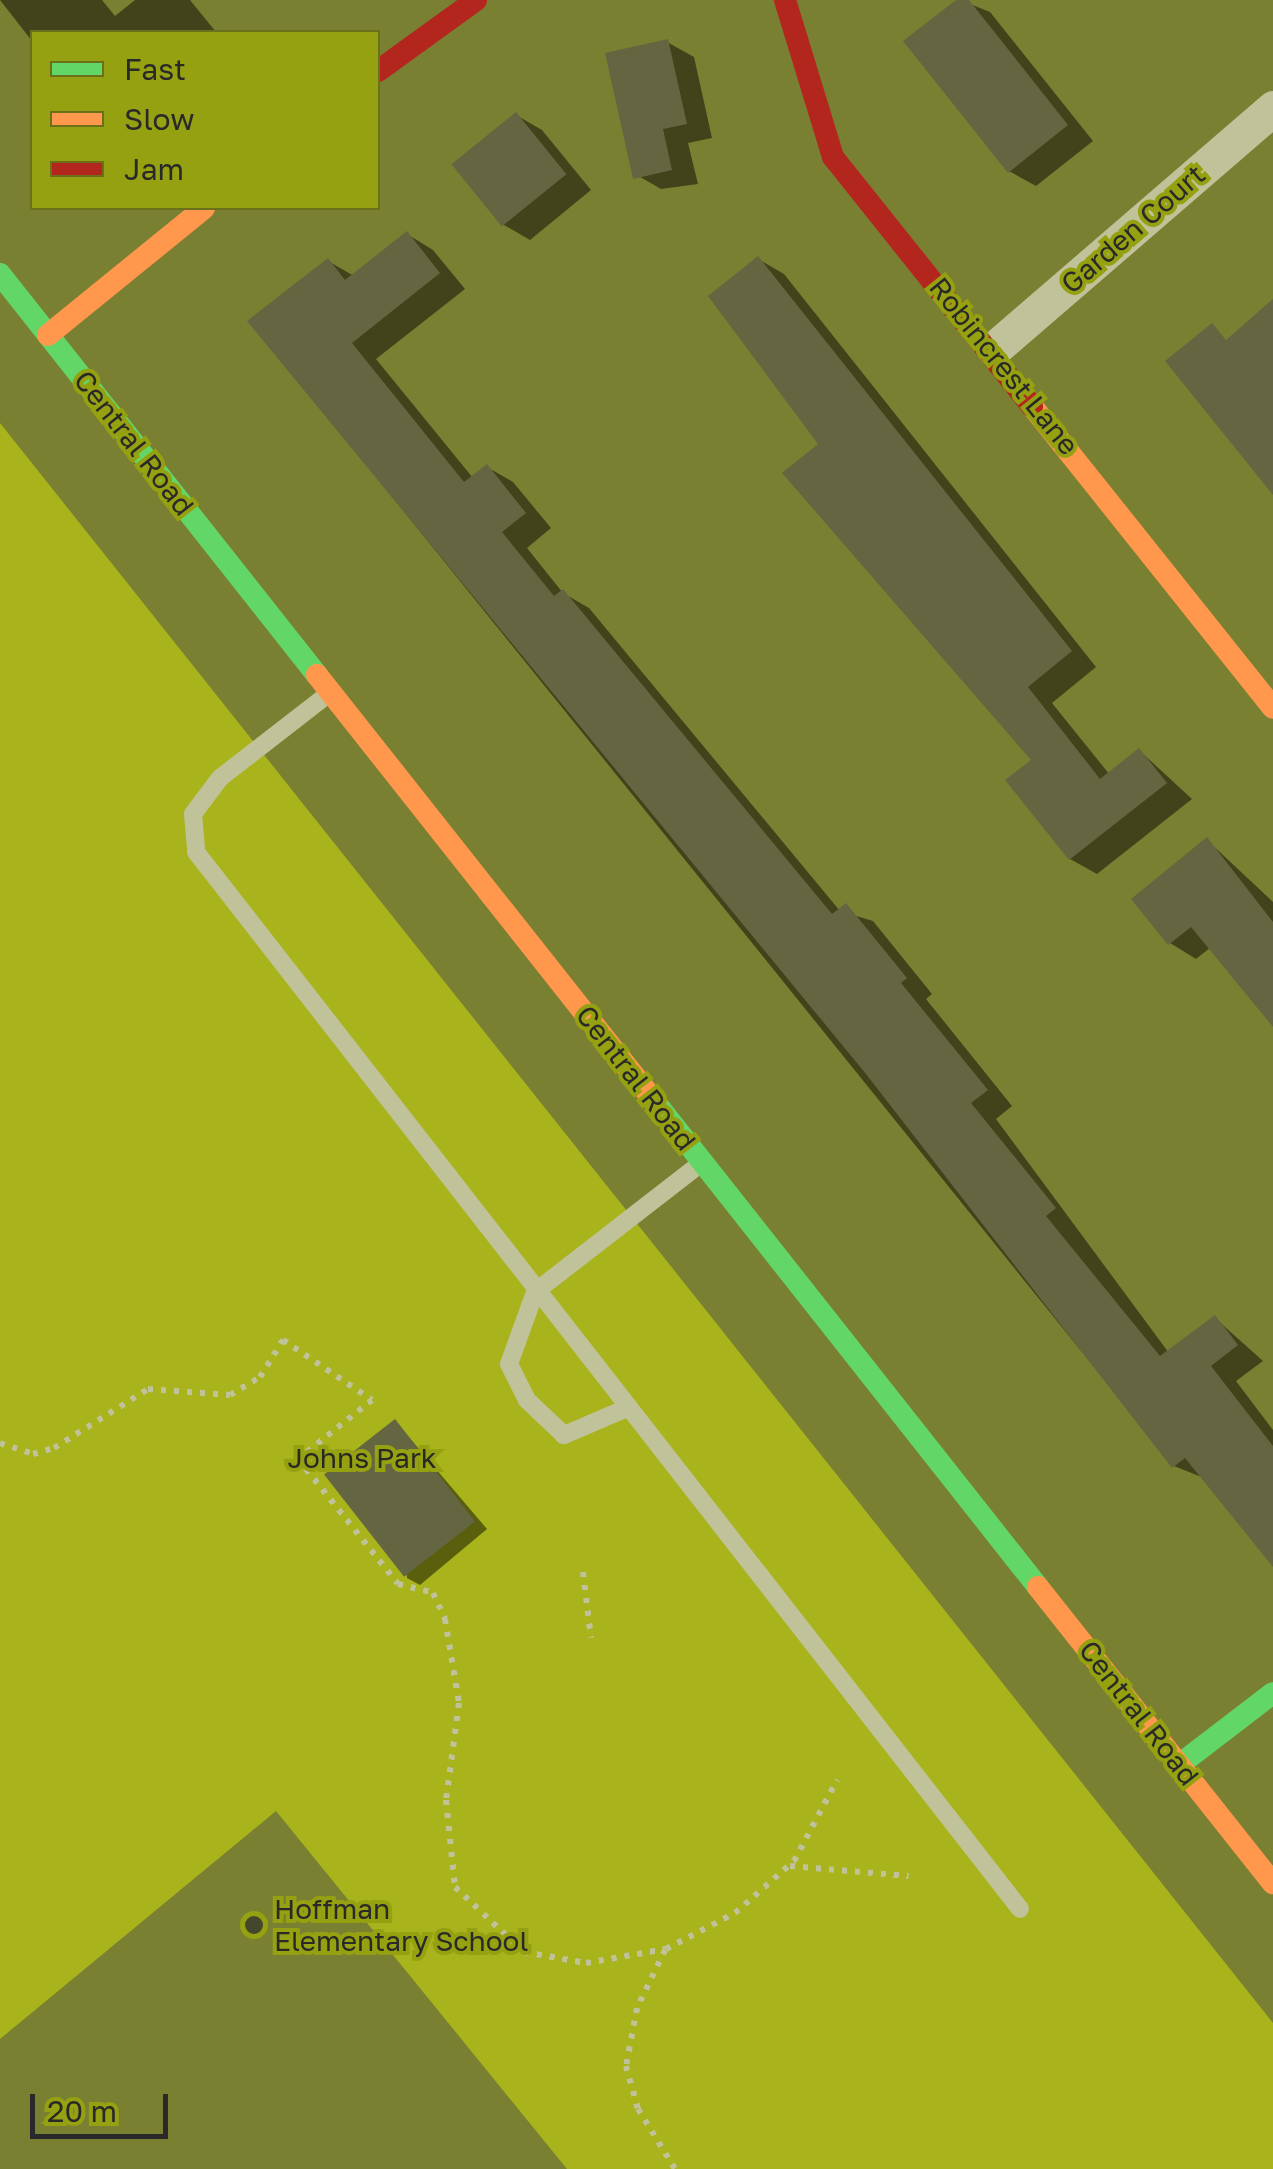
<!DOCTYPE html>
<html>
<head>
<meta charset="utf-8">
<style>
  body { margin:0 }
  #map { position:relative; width:1273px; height:2169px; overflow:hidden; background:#7a8031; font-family:"Golos Text",sans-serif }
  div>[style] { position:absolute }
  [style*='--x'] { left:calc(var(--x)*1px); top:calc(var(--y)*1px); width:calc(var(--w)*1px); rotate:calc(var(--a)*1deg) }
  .green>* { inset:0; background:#a9b31b }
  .shadow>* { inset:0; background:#0007 }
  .building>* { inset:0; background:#636641; transform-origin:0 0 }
  .path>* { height:6px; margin-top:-3px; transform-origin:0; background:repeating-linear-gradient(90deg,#c0c29a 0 5px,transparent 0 13px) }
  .lane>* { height:18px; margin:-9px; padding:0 9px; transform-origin:9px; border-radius:9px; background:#c0c29a }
  .street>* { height:35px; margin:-17.5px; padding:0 17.5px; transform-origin:17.5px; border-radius:17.5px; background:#c0c29a }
  .fast>* { height:22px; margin:-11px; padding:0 11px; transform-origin:11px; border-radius:11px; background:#63d668 }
  .slow>* { height:22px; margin:-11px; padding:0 11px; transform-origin:11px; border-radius:11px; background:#ff974d }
  .jam>* { height:22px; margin:-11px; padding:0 11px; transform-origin:11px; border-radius:11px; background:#b3261e }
  .dots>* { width:28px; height:28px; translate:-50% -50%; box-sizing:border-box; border:5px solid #95a110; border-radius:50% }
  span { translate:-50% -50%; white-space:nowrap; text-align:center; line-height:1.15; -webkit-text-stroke:8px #95a110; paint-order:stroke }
  .street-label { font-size:28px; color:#292929 }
  .park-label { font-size:28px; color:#282924 }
  .poi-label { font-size:28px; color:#292929 }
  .left { translate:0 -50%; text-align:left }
  .legend { position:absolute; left:30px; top:30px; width:350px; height:180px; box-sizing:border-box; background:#95a110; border:2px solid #6a711a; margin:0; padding:12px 18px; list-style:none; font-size:30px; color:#292929 }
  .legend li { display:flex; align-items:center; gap:20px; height:50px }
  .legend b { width:50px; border:2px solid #6a711a }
  .scale { position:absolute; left:30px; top:2094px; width:138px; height:45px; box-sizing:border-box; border:5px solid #292929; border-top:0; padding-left:12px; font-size:30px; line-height:35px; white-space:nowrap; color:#292929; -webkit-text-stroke:8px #95a110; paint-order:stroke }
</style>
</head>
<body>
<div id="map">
  <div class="green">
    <div style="clip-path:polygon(0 423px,1273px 2023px,1273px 2169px,567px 2169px,276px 1811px,0 2039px)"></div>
  </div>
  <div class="shadow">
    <div style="clip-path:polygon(0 0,102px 0,115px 16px,135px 0,190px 0,216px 32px,32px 32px,32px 41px)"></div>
    <div style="clip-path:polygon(960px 0,990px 12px,1093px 141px,1036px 186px,1009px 171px)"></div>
    <div style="clip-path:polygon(667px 42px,694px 57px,712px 138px,688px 143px,698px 184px,661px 189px,635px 174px)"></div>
    <div style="clip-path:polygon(516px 115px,542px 130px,591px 190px,530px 240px,504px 225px,455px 164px)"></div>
    <div style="clip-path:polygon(407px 234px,433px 250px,465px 289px,376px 359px,473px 478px,487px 467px,513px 482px,551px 528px,527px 548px,563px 593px,589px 608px,840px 911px,873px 921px,932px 994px,926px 999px,1012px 1106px,996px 1119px,1169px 1353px,1215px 1318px,1263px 1361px,1236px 1381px,1273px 1430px,1273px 1559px,1204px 1478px,1174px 1466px,251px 322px,328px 261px,354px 276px)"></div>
    <div style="clip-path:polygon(758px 259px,784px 274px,1096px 667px,1052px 703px,1110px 775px,1140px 751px,1192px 799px,1097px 874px,1070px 859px,1034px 760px,821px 444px)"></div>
    <div style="clip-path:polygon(1207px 840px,1273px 902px,1273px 1023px,1211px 947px,1196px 959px,1170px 943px)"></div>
    <div style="clip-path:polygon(396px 1422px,487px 1529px,420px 1585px,407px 1578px)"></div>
  </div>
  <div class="building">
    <div style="clip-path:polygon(956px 0,969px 0,1068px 125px,1008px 173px,903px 41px)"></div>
    <div style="clip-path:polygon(668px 39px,687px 124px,663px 129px,672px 170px,633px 179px,605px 53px)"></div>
    <div style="left:516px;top:112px;width:80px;height:83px;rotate:51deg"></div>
    <div style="clip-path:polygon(407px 231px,440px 273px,352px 343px,464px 482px,487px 464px,526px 513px,502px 532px,554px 596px,563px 589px,832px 914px,846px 903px,907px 978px,901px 983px,988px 1090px,971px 1103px,1056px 1208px,1046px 1216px,1160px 1356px,1215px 1315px,1238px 1345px,1211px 1366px,1273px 1446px,1273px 1567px,1185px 1458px,1172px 1468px,866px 1074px,247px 321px,328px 258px,345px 280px)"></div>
    <div style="clip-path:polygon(758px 256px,1072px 651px,1028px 687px,1100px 779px,1139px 748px,1167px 783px,1069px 860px,1005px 780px,1031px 760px,782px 473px,818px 444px,708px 296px)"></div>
    <div style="clip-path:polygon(1273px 299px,1273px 495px,1165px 361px,1212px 323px,1226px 340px)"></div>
    <div style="clip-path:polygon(1207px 837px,1273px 922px,1273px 1027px,1191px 927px,1168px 945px,1131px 899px)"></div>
    <div style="left:395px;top:1419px;width:130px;height:90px;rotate:52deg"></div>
  </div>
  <div class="path">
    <div style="--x:0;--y:1443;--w:35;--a:18"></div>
    <div style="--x:33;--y:1454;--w:22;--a:-16"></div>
    <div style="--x:54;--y:1448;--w:111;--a:-32.1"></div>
    <div style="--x:148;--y:1389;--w:82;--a:4.2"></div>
    <div style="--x:230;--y:1395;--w:35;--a:-31"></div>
    <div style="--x:260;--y:1377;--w:44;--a:-58.1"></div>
    <div style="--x:283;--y:1340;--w:107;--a:34"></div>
    <div style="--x:372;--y:1400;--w:95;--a:141.4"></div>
    <div style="--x:298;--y:1459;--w:160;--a:51.3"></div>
    <div style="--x:398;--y:1584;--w:36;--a:14"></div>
    <div style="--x:433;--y:1593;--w:29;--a:65"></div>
    <div style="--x:445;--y:1619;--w:85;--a:80.5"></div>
    <div style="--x:459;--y:1703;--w:98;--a:97.6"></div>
    <div style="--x:446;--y:1800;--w:87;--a:84.1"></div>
    <div style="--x:455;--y:1887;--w:95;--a:43.3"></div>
    <div style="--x:524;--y:1952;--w:63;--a:10.1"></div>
    <div style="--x:586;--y:1963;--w:81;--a:-9.9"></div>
    <div style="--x:666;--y:1949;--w:78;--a:-27.6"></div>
    <div style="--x:735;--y:1913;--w:79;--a:-41.4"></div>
    <div style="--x:794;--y:1861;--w:92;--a:-62"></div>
    <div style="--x:583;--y:1572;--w:66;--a:83.1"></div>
    <div style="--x:790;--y:1866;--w:119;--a:4.8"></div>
    <div style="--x:665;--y:1950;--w:64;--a:115.8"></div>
    <div style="--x:637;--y:2008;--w:59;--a:100.7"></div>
    <div style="--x:626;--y:2066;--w:45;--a:74.4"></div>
    <div style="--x:638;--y:2109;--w:70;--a:58.3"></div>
  </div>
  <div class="lane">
    <div style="--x:327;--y:695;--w:135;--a:142.2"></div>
    <div style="--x:220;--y:778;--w:45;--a:126.9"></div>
    <div style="--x:193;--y:814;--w:38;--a:85"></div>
    <div style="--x:196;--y:852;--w:1340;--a:52.06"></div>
    <div style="--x:627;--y:1408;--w:69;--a:156.8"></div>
    <div style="--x:564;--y:1435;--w:51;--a:-136.6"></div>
    <div style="--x:527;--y:1400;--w:40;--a:-116.6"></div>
    <div style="--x:509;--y:1364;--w:77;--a:-70.1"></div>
    <div style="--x:535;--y:1292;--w:209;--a:-37.8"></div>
  </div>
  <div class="street">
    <div style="--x:994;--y:349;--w:369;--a:-40.8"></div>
  </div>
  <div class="fast">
    <div style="--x:0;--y:274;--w:511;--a:51.67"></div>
    <div style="--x:655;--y:1102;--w:618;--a:51.7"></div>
    <div style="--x:1179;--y:1765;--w:118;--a:-37.5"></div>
  </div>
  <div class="slow">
    <div style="--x:48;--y:335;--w:201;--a:-39.1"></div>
    <div style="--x:1032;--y:406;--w:386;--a:51.4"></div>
    <div style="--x:317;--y:675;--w:545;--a:51.64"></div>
    <div style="--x:1038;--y:1587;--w:378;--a:51.6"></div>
  </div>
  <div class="jam">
    <div style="--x:785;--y:0;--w:164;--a:73"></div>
    <div style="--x:833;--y:157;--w:319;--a:51.4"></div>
    <div style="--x:378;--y:71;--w:121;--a:-35.9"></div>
  </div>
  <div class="dots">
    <div style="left:254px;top:1925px;background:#45472c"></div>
  </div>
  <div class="street-label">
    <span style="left:1133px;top:229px;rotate:-41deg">Garden Court</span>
    <span style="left:1004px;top:366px;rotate:51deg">Robincrest Lane</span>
    <span style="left:134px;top:443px;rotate:52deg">Central Road</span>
    <span style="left:636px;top:1078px;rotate:52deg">Central Road</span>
    <span style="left:1139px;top:1713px;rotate:52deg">Central Road</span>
  </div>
  <div class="park-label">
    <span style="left:362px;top:1458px">Johns Park</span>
  </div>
  <div class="poi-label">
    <span class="left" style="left:274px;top:1925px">Hoffman<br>Elementary School</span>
  </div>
  <ul class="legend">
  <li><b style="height:12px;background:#63d668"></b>Fast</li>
  <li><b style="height:12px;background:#ff974d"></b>Slow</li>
  <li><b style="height:12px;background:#b3261e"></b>Jam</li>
  </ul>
  <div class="scale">20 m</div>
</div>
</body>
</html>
